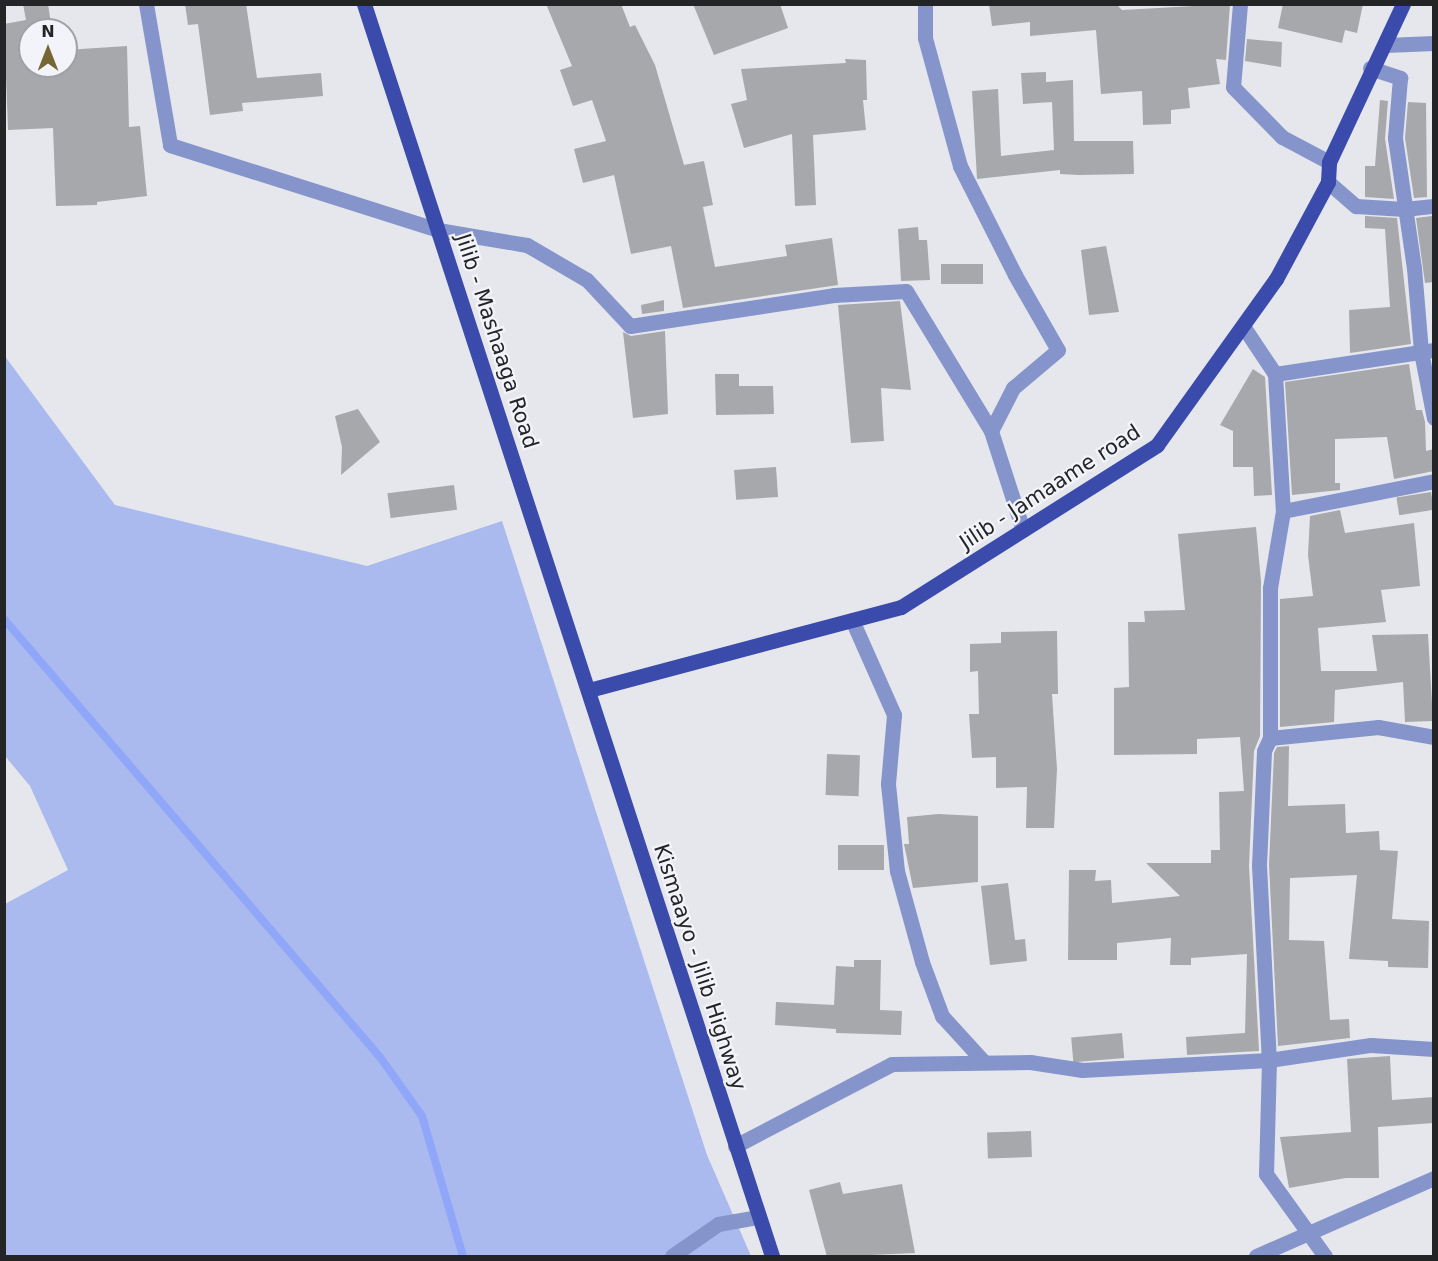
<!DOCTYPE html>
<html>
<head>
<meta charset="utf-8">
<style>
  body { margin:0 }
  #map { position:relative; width:1438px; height:1261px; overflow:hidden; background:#e5e7ec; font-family:"DejaVu Sans",sans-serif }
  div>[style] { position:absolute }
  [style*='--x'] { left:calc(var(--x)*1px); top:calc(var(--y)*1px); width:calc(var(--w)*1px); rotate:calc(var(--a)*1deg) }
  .green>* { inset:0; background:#aabaee }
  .stream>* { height:8px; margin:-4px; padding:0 4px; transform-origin:4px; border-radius:4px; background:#90a6f9 }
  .building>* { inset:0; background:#a6a8ac; transform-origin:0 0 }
  .minor>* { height:15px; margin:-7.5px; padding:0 7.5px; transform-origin:7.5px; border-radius:7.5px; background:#8595cb }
  .major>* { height:15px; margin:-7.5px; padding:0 7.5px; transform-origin:7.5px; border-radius:7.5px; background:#3a4bac }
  span { translate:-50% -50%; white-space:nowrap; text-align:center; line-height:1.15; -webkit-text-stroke:4.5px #f2f4f9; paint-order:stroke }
  .street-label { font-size:21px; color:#232426 }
  .frame { position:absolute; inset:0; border:6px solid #232426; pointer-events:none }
  .north { position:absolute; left:18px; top:18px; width:60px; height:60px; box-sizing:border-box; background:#f2f4f9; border:2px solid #9fa1a5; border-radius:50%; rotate:0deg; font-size:16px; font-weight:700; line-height:24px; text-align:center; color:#232426 }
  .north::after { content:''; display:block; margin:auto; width:21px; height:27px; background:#766634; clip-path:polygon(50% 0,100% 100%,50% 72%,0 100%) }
</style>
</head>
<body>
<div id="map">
  <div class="green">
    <div style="clip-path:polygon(4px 355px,115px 505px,367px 566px,502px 521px,707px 1155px,751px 1256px,5px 1256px,5px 904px,68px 870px,30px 786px,5px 756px)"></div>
  </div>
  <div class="stream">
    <div style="--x:4;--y:619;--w:577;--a:49.36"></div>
    <div style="--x:380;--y:1057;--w:72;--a:54.6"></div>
    <div style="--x:422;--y:1116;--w:146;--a:73.7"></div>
  </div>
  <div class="building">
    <div style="clip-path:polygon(23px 4px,48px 4px,52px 30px,30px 30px,30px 66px,66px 66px,66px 50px,127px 46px,129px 127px,140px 126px,147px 196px,97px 202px,97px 205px,56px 206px,53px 128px,8px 130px,4px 24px,26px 20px)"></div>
    <div style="clip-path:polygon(185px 4px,246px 4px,257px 78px,321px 73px,323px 96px,242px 103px,243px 111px,210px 115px,198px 24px,188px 25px)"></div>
    <div style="clip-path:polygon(546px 4px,621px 4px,630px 27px,635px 25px,655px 65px,684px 165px,704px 161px,713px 205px,703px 207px,715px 267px,787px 256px,785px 245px,832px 238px,838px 285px,683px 308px,671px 246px,631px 254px,614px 175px,583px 183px,574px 149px,606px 141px,592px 100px,573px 106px,560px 70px,572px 66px)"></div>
    <div style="clip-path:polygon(693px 4px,780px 4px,788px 28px,714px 55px)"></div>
    <div style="clip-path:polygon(989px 4px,1116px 4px,1122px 10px,1230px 4px,1226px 60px,1216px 59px,1220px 84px,1188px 88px,1190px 108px,1171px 110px,1171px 124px,1143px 125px,1142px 91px,1101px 94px,1096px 30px,1030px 36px,1030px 22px,992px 26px)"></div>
    <div style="clip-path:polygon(1283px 4px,1363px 4px,1357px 33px,1345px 30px,1342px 43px,1278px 28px)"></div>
    <div style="clip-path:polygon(1247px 39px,1282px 42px,1281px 67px,1245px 61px)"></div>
    <div style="clip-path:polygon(845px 59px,866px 60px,867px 100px,863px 100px,866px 130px,813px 135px,816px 205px,795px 206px,792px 134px,744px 148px,731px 104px,747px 100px,741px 69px,846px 63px)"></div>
    <div style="clip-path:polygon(1046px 72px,1046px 82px,1073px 80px,1074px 141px,1133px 141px,1134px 174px,1079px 175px,1060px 174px,1060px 170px,977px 179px,972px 91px,998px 89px,1001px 156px,1054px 150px,1052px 102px,1023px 104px,1021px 73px)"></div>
    <div style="clip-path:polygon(1380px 100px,1388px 101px,1385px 139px,1394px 199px,1365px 197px,1365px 166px,1375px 166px)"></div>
    <div style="clip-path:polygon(1408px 102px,1426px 103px,1427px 197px,1414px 198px,1405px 138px)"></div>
    <div style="clip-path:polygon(1365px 216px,1397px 218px,1411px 344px,1350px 353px,1349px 310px,1390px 307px,1385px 229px,1365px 228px)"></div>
    <div style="clip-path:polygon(1432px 216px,1434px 282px,1425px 283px,1416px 218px)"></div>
    <div style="clip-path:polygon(918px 227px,919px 240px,927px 240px,930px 280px,901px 281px,898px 229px)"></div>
    <div style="clip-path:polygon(1106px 246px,1119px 312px,1089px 315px,1081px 250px)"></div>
    <div style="left:983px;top:264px;width:20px;height:42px;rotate:90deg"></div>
    <div style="clip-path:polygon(664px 300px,664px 311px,642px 314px,641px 305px)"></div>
    <div style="clip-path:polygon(900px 301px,911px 390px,881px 388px,884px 441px,851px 443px,838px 305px)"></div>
    <div style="clip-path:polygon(665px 331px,668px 414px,633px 418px,623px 332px,631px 336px)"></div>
    <div style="clip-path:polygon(1409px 364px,1416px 410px,1422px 410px,1425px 422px,1426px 451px,1434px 449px,1434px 471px,1394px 479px,1387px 437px,1335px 439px,1335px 483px,1340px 483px,1340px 490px,1292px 495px,1285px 382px)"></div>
    <div style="clip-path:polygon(1253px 369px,1265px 377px,1272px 495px,1254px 496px,1253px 467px,1233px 467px,1233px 431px,1220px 425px)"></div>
    <div style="clip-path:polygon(715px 374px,739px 374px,739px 386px,773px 386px,774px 414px,716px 415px)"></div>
    <div style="clip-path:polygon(358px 409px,380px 442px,341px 475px,342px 447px,335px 416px)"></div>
    <div style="left:776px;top:467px;width:30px;height:42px;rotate:86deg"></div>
    <div style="left:454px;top:485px;width:25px;height:67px;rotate:83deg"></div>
    <div style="left:1431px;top:492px;width:18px;height:35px;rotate:81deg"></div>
    <div style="clip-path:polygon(1340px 510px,1345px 533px,1414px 523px,1420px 586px,1381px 590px,1386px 622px,1318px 628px,1321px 671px,1377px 671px,1372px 635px,1428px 634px,1433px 721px,1405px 722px,1403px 682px,1335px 690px,1334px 722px,1280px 727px,1280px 599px,1313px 596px,1308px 555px,1310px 516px)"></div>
    <div style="clip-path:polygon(1256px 527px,1261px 581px,1260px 736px,1254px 751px,1249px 866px,1259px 1051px,1187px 1055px,1186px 1037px,1245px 1033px,1247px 954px,1191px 958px,1191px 965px,1170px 965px,1171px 938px,1117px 943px,1117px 960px,1068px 960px,1069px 870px,1096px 870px,1095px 881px,1111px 880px,1112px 903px,1180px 896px,1146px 863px,1211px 863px,1211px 850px,1220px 850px,1219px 792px,1244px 791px,1240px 737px,1197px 739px,1197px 754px,1114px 755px,1114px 688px,1129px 687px,1128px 622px,1145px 622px,1144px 611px,1185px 610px,1178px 534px)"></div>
    <div style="clip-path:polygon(1057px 631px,1058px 694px,1052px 694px,1057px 769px,1054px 828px,1026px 828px,1027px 787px,996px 788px,996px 757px,972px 758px,969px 714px,979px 714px,978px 671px,970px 672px,970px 644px,1001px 643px,1001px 632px)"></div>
    <div style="clip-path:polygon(1289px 746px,1288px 806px,1345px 804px,1346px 833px,1379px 831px,1380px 850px,1398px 851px,1392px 919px,1429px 921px,1428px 968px,1388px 967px,1388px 961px,1349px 959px,1357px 875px,1290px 878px,1289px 940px,1324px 941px,1330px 1020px,1349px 1019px,1350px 1038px,1278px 1046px,1269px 865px,1274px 753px,1277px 747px)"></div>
    <div style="left:827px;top:754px;width:33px;height:41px;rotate:2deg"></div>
    <div style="clip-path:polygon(938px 814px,978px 816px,978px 882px,913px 888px,904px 844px,909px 844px,907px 817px)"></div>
    <div style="left:838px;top:845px;width:46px;height:25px"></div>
    <div style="clip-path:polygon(1008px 883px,1015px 940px,1025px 939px,1027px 961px,990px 965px,981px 886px)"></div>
    <div style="clip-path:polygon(854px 960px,881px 960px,880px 1010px,902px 1011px,901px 1035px,836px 1033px,836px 1029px,775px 1025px,776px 1002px,834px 1005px,836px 966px,854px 967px)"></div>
    <div style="left:1122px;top:1033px;width:25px;height:51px;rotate:85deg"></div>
    <div style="clip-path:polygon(1390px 1056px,1392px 1100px,1434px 1097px,1434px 1123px,1378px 1127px,1379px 1178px,1346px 1178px,1289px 1188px,1280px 1137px,1351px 1132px,1347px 1059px)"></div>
    <div style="left:1031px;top:1131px;width:26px;height:44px;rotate:88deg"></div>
    <div style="clip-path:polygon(840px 1182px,843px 1194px,902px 1184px,915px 1253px,827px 1257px,809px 1190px)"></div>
  </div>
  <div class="minor">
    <div style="--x:146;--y:4;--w:143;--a:80.3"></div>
    <div style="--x:170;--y:145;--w:281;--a:17.6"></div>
    <div style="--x:438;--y:230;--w:90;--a:9.6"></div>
    <div style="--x:527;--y:245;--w:69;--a:30.3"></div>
    <div style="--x:587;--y:280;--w:63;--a:46.9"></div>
    <div style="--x:630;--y:326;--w:206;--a:-8.6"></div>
    <div style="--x:834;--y:295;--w:72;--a:-3.2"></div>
    <div style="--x:906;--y:291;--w:164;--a:58.7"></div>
    <div style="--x:925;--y:4;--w:34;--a:90"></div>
    <div style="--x:925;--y:38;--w:133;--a:74.7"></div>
    <div style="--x:960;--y:166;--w:122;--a:63.2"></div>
    <div style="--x:1015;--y:275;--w:86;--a:60.2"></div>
    <div style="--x:1058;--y:350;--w:59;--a:139.8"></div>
    <div style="--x:1013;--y:388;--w:48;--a:117.1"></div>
    <div style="--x:991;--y:431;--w:104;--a:72.1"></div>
    <div style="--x:1240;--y:4;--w:83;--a:94.8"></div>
    <div style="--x:1233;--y:87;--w:70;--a:45.6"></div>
    <div style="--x:1282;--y:137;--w:53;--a:28"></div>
    <div style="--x:1385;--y:45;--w:49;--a:-2.3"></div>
    <div style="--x:1370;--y:68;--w:32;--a:18"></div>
    <div style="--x:1400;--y:78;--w:60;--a:94.8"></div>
    <div style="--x:1395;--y:138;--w:131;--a:81.7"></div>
    <div style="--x:1414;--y:268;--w:84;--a:85.2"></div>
    <div style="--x:1421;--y:352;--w:67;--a:78.9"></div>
    <div style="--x:1328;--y:182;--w:37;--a:41"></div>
    <div style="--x:1356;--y:206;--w:48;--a:3.6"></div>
    <div style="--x:1404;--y:209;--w:30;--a:-6"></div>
    <div style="--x:1243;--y:326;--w:58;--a:56.3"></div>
    <div style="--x:1275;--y:374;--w:137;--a:86.7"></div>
    <div style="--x:1283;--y:511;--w:78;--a:99.6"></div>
    <div style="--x:1270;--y:588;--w:150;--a:90"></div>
    <div style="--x:1270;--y:738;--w:14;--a:115"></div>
    <div style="--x:1264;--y:751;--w:114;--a:92.5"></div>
    <div style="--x:1259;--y:865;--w:195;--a:87.1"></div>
    <div style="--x:1269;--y:1060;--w:114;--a:91.5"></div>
    <div style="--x:1266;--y:1174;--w:101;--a:54.3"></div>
    <div style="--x:1275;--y:374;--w:161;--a:-8.6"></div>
    <div style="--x:1283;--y:511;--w:154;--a:-11.2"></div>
    <div style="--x:852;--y:620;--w:104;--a:66.1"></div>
    <div style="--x:894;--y:715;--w:69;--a:95"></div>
    <div style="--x:888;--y:784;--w:87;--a:84.1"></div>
    <div style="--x:897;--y:871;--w:94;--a:74.6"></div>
    <div style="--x:922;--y:962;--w:58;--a:69.7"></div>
    <div style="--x:942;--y:1016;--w:62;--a:47.6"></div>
    <div style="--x:1270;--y:738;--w:109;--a:-5.8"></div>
    <div style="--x:1378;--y:727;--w:57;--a:10.1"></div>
    <div style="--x:735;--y:1146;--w:177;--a:-27.6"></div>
    <div style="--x:892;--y:1064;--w:138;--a:-0.8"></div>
    <div style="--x:1030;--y:1062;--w:53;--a:8.7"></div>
    <div style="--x:1082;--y:1070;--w:187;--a:-3.1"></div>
    <div style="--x:1269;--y:1060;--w:103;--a:-8.4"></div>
    <div style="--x:1371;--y:1045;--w:63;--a:3.6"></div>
    <div style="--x:672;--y:1256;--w:56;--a:-34.8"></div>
    <div style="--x:718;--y:1224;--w:41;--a:-9.9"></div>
    <div style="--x:1256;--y:1256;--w:194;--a:-23.7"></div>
  </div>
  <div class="major">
    <div style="--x:364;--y:4;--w:1317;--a:71.95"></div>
    <div style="--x:589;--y:690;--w:323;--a:-14.9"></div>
    <div style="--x:901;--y:607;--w:303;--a:-32.3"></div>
    <div style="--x:1157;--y:445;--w:204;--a:-54.4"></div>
    <div style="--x:1276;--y:279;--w:110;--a:-61.8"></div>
    <div style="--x:1328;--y:182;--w:20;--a:-87"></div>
    <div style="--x:1329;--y:162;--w:174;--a:-64.9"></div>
  </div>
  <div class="street-label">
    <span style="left:497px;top:341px;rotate:72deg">Jilib - Mashaaga Road</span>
    <span style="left:1050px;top:487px;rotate:-33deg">Jilib - Jamaame road</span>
    <span style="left:700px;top:967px;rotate:72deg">Kismaayo - Jilib Highway</span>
  </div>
  <div class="frame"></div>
  <div class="north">N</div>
</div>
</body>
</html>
